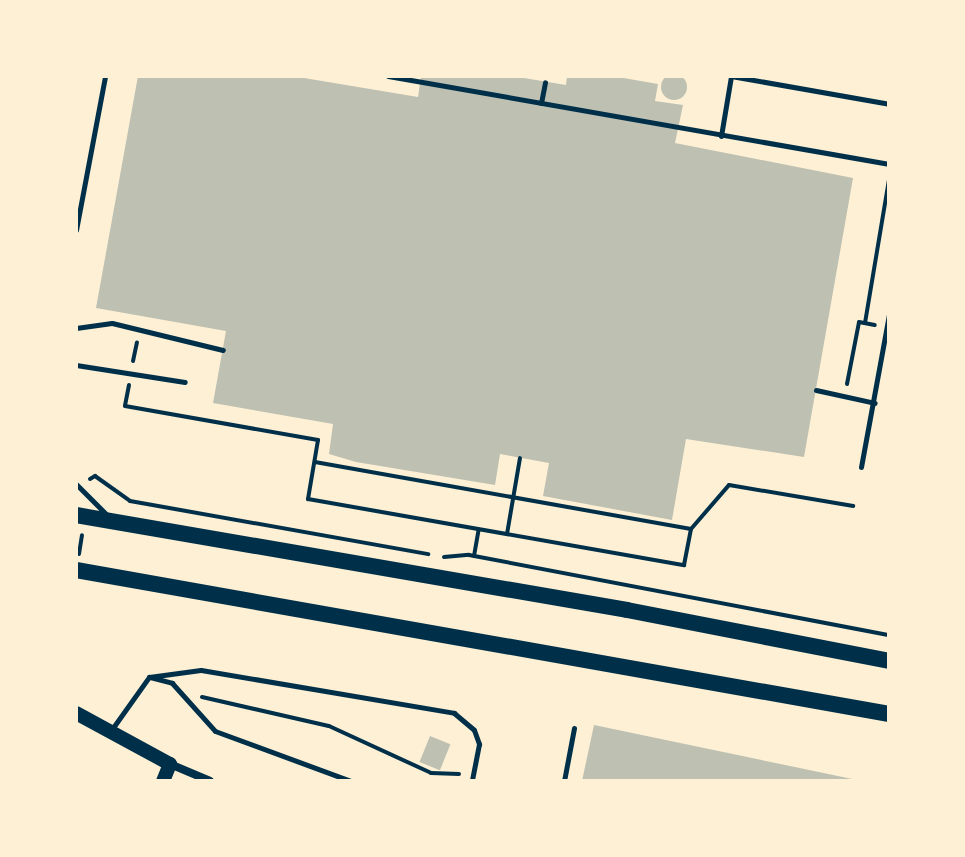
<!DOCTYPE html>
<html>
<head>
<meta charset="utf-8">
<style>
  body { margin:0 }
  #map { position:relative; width:965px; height:857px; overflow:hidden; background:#fdf0d5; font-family:"Work Sans",sans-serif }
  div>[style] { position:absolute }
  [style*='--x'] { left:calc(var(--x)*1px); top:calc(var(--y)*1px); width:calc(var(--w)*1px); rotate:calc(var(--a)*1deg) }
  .building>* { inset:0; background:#bec0b2; transform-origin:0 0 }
  .round { border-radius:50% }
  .path>* { height:4px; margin:-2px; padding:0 2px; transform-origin:2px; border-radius:2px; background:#003049 }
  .service>* { height:5px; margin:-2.5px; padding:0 2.5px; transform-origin:2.5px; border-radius:2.5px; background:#003049 }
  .minor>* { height:8px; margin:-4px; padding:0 4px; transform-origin:4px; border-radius:4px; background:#003049 }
  .tertiary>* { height:14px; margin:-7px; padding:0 7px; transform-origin:7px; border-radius:7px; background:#003049 }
  .secondary>* { height:16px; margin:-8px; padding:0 8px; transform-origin:8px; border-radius:8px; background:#003049 }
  span { translate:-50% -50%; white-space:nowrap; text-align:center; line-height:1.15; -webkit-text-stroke:8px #fdf0d5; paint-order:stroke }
  .frame { position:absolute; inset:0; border:78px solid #fdf0d5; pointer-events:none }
</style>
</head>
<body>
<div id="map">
  <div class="building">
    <div class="round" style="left:661px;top:74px;width:26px;height:26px"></div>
    <div style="clip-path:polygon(138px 76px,292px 76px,418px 97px,421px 76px,512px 76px,566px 85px,567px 76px,612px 76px,658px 84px,655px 101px,683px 105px,675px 143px,853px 178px,804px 457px,686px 439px,672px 520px,543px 496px,549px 463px,500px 454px,495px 485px,356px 462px,329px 454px,333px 424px,213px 403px,226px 331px,96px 308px)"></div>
    <div style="clip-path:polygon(594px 725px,857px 780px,857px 781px,582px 781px)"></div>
    <div style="left:430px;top:736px;width:22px;height:28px;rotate:22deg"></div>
  </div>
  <div class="path">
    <div style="--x:865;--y:323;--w:145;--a:-80.5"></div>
    <div style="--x:133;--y:361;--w:19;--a:-78"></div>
    <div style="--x:847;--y:384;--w:63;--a:-79"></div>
    <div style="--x:859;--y:322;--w:16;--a:11"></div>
    <div style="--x:129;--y:385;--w:21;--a:101"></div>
    <div style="--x:125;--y:406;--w:196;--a:10"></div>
    <div style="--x:318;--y:440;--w:60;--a:99.6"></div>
    <div style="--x:308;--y:499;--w:382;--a:10"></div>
    <div style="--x:684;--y:565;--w:37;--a:-79"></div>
    <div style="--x:691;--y:529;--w:382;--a:-169.9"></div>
    <div style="--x:90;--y:479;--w:6;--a:-31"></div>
    <div style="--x:95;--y:476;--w:43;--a:35.5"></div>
    <div style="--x:130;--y:501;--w:303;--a:10.1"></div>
    <div style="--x:691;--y:529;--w:58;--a:-49.2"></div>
    <div style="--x:729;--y:485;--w:126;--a:9.6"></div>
    <div style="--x:507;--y:534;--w:77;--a:-80.3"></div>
    <div style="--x:79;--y:554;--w:19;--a:-81"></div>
    <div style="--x:474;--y:556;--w:27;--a:-80"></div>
    <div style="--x:444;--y:557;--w:25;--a:-5"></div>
    <div style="--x:469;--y:555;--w:428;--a:10.8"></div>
    <div style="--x:202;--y:697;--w:130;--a:12.9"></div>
    <div style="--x:329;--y:726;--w:112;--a:24.7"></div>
    <div style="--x:431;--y:773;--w:28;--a:2"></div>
  </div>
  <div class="service">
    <div style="--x:388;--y:76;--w:509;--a:9.96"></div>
    <div style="--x:731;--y:76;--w:160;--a:10"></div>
    <div style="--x:541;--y:103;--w:21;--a:-79"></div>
    <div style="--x:721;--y:136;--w:61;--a:-80.5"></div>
    <div style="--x:76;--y:230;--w:157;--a:-79.3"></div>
    <div style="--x:76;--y:328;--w:36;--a:-8"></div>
    <div style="--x:112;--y:323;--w:114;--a:13.7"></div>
    <div style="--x:76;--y:365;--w:110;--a:8.9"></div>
    <div style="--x:816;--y:390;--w:60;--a:12.4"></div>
    <div style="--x:861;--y:467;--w:155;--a:-79.6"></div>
    <div style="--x:76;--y:484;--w:42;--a:45"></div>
    <div style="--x:150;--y:677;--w:23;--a:15"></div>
    <div style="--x:172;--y:683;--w:64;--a:48.1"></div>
    <div style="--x:215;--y:731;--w:145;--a:20.2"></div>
    <div style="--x:112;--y:729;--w:64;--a:-54.6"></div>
    <div style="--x:149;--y:677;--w:52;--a:-7.7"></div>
    <div style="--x:201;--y:670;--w:257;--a:9.6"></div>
    <div style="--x:454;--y:713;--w:26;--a:40"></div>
    <div style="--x:474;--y:730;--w:15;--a:70"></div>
    <div style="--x:479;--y:744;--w:38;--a:101"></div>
    <div style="--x:564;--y:781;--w:54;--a:-79.3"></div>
  </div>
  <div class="minor">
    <div style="--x:170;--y:764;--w:43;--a:23"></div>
  </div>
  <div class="tertiary">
    <div style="--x:76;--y:713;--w:107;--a:28.5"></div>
    <div style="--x:170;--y:764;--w:18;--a:112"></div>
  </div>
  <div class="secondary">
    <div style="--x:76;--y:515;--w:559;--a:9.78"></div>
    <div style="--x:627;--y:610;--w:267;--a:11"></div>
    <div style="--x:76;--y:570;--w:826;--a:10.04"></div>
  </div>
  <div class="frame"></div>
</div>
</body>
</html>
